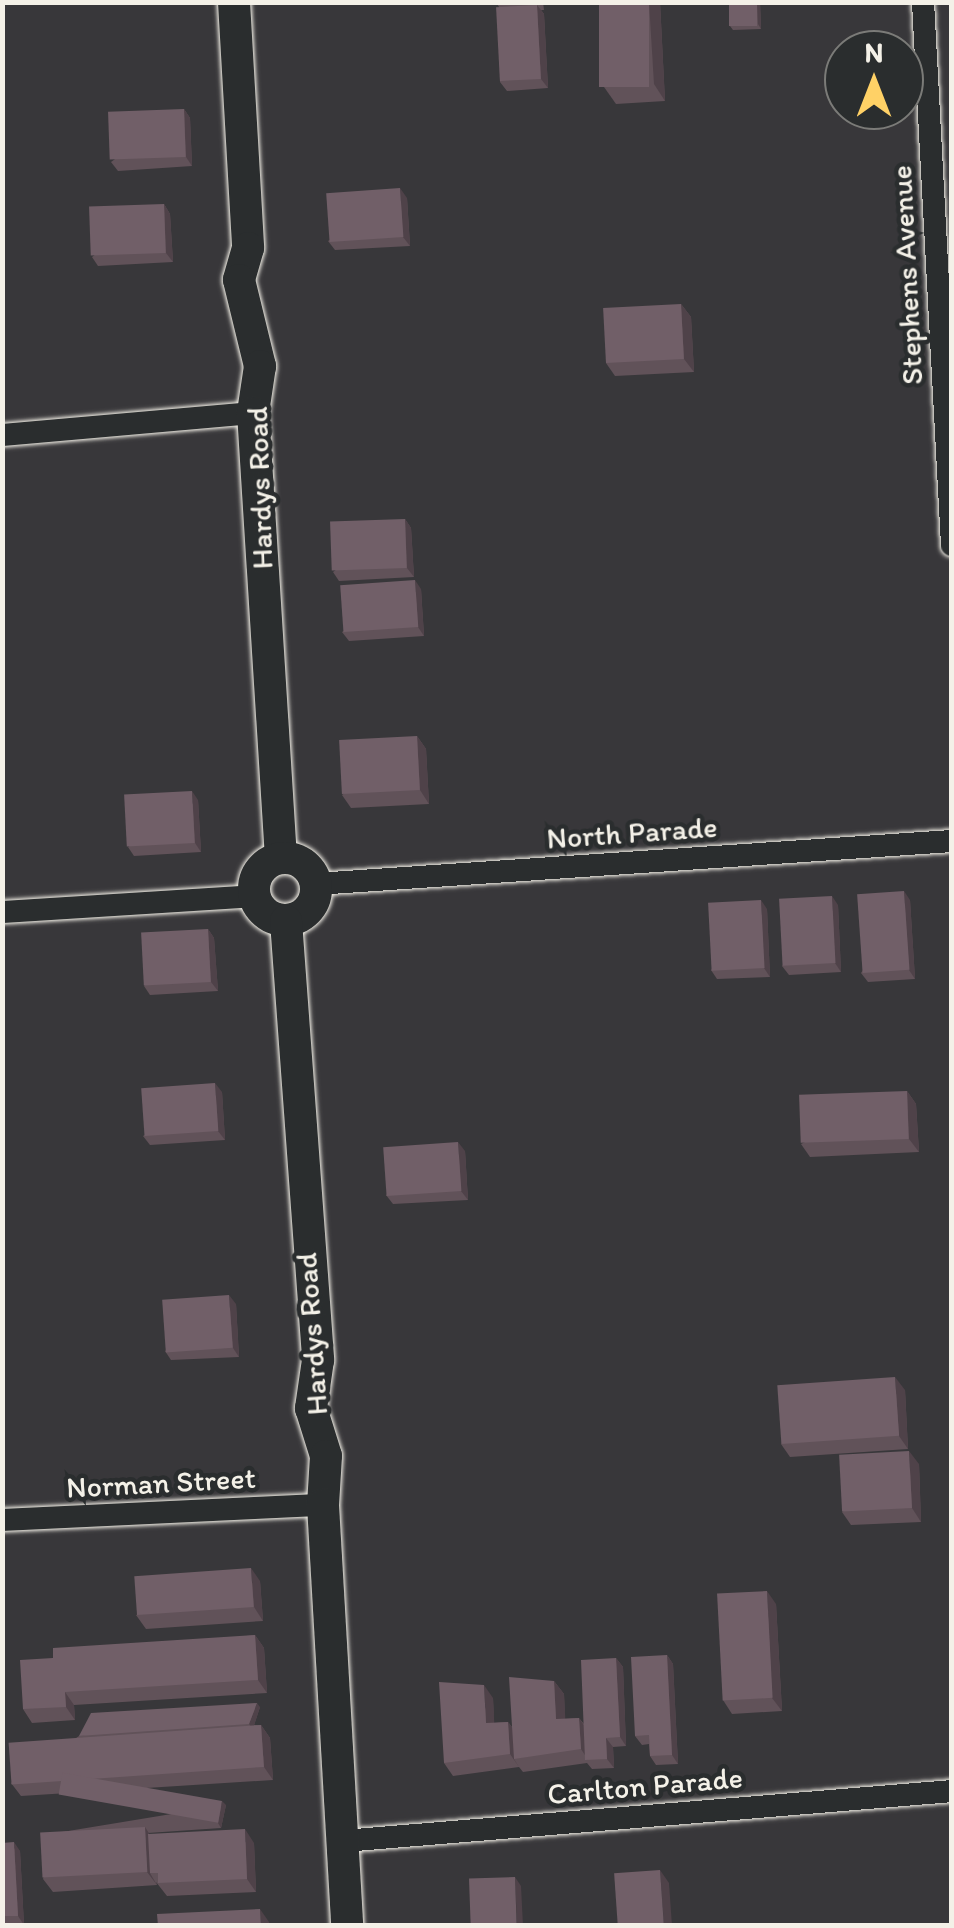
<!DOCTYPE html>
<html>
<head>
<meta charset="utf-8">
<style>
  body { margin:0 }
  #map { position:relative; width:954px; height:1928px; overflow:hidden; background:#38373a; font-family:Itim,sans-serif }
  div>[style] { position:absolute }
  [style*='--x'] { left:calc(var(--x)*1px); top:calc(var(--y)*1px); width:calc(var(--w)*1px); rotate:calc(var(--a)*1deg) }
  .roads { filter:drop-shadow(0 0 2px #f4f1e8) drop-shadow(0 0 2px #f4f1e8) }
  .street>* { height:22px; margin:-11px; padding:0 11px; transform-origin:11px; border-radius:11px; background:#2a2d2e }
  .secondary>* { height:32px; margin:-16px; padding:0 16px; transform-origin:16px; border-radius:16px; background:#2a2d2e }
  .secondary>.ring { margin:-16px; padding:0; box-sizing:content-box; background:none; border:32px solid #2a2d2e; border-radius:50% }
  .wall>* { inset:0; background:#615259 }
  .shaded-wall>* { inset:0; background:#4f4249 }
  .building>* { inset:0; background:#715f68; transform-origin:0 0 }
  span { translate:-50% -50%; white-space:nowrap; text-align:center; line-height:1.15; -webkit-text-stroke:9px #2a2d2e; paint-order:stroke }
  .street-label { font-size:30px; color:#f4f1e8 }
  .frame { position:absolute; inset:0; border:5px solid #f4f1e8; pointer-events:none }
  .north { position:absolute; left:824px; top:30px; width:100px; height:100px; box-sizing:border-box; background:#2a2d2e; border:2px solid #7b7b78; border-radius:50%; rotate:0deg; font-size:28px; font-weight:700; line-height:40px; text-align:center; color:#f4f1e8 }
  .north::after { content:''; display:block; margin:auto; width:35px; height:45px; background:#ffd166; clip-path:polygon(50% 0,100% 100%,50% 72%,0 100%) }
</style>
</head>
<body>
<div id="map">
  <div class="roads">
    <div class="street">
      <div style="--x:923;--y:2;--w:544;--a:86.94"></div>
      <div style="--x:2;--y:435;--w:252;--a:-5"></div>
      <div style="--x:316;--y:884;--w:637;--a:-3.87"></div>
      <div style="--x:2;--y:912;--w:252;--a:-3.6"></div>
      <div style="--x:2;--y:1520;--w:321;--a:-2.7"></div>
      <div style="--x:343;--y:1841;--w:611;--a:-4.69"></div>
    </div>
    <div class="secondary">
      <div style="--x:234;--y:2;--w:246;--a:86.7"></div>
      <div style="--x:248;--y:248;--w:33;--a:106"></div>
      <div style="--x:239;--y:280;--w:89;--a:76.3"></div>
      <div style="--x:260;--y:366;--w:48;--a:98.5"></div>
      <div style="--x:253;--y:413;--w:446;--a:86.4"></div>
      <div class="ring" style="left:254px;top:858px;width:30px;height:30px"></div>
      <div style="--x:286;--y:921;--w:440;--a:85.8"></div>
      <div style="--x:318;--y:1360;--w:49;--a:98.3"></div>
      <div style="--x:311;--y:1408;--w:50;--a:72.6"></div>
      <div style="--x:326;--y:1456;--w:49;--a:93.5"></div>
      <div style="--x:323;--y:1505;--w:422;--a:86.7"></div>
    </div>
  </div>
  <div class="wall">
    <div style="clip-path:polygon(496px 2px,543px 2px,544px 10px,541px 10px,544px 14px,548px 88px,507px 91px,500px 82px,499px 7px)"></div>
    <div style="clip-path:polygon(599px 2px,660px 2px,665px 101px,616px 104px,604px 87px)"></div>
    <div style="clip-path:polygon(760px 2px,761px 29px,733px 30px,730px 26px)"></div>
    <div style="clip-path:polygon(184px 109px,190px 118px,192px 166px,118px 171px,111px 162px)"></div>
    <div style="clip-path:polygon(407px 198px,410px 246px,335px 250px,328px 241px)"></div>
    <div style="clip-path:polygon(164px 204px,170px 214px,173px 262px,98px 266px,92px 257px)"></div>
    <div style="clip-path:polygon(681px 304px,691px 317px,694px 372px,615px 376px,606px 363px)"></div>
    <div style="clip-path:polygon(405px 519px,411px 528px,414px 577px,339px 581px,333px 572px)"></div>
    <div style="clip-path:polygon(421px 589px,424px 636px,349px 641px,342px 632px)"></div>
    <div style="clip-path:polygon(417px 736px,426px 749px,429px 804px,351px 808px,342px 795px)"></div>
    <div style="clip-path:polygon(198px 800px,201px 852px,134px 856px,128px 847px)"></div>
    <div style="clip-path:polygon(910px 900px,915px 979px,868px 982px,861px 973px)"></div>
    <div style="clip-path:polygon(838px 905px,841px 972px,789px 975px,782px 966px)"></div>
    <div style="clip-path:polygon(767px 909px,770px 977px,717px 979px,711px 970px)"></div>
    <div style="clip-path:polygon(208px 929px,214px 938px,218px 991px,150px 995px,144px 986px)"></div>
    <div style="clip-path:polygon(907px 1091px,916px 1104px,919px 1152px,810px 1157px,801px 1144px)"></div>
    <div style="clip-path:polygon(222px 1092px,225px 1140px,150px 1145px,143px 1136px)"></div>
    <div style="clip-path:polygon(465px 1151px,468px 1200px,393px 1204px,386px 1195px)"></div>
    <div style="clip-path:polygon(236px 1304px,239px 1357px,171px 1360px,165px 1351px)"></div>
    <div style="clip-path:polygon(905px 1390px,908px 1449px,790px 1457px,781px 1444px)"></div>
    <div style="clip-path:polygon(919px 1464px,921px 1522px,851px 1525px,842px 1512px)"></div>
    <div style="clip-path:polygon(260px 1581px,263px 1621px,146px 1629px,136px 1615px)"></div>
    <div style="clip-path:polygon(776px 1604px,782px 1711px,732px 1714px,723px 1700px)"></div>
    <div style="clip-path:polygon(255px 1635px,264px 1648px,267px 1693px,74px 1705px,75px 1720px,32px 1723px,23px 1709px,53px 1658px)"></div>
    <div style="clip-path:polygon(667px 1655px,673px 1664px,678px 1764px,656px 1765px,650px 1756px,649px 1744px,642px 1745px,635px 1736px)"></div>
    <div style="clip-path:polygon(616px 1658px,623px 1667px,626px 1746px,613px 1747px,614px 1768px,592px 1769px,587px 1763px,523px 1772px,519px 1767px,453px 1776px,444px 1763px,493px 1698px,494px 1723px,508px 1722px,512px 1727px,554px 1681px,564px 1694px,565px 1719px,579px 1718px,584px 1724px)"></div>
    <div style="clip-path:polygon(260px 1707px,254px 1725px,261px 1725px,270px 1738px,273px 1780px,21px 1796px,11px 1783px,79px 1736px)"></div>
    <div style="clip-path:polygon(226px 1805px,221px 1828px,148px 1833px,149px 1834px,254px 1843px,256px 1892px,167px 1896px,156px 1882px,157px 1885px,53px 1892px,43px 1879px,56px 1833px)"></div>
    <div style="clip-path:polygon(2px 1843px,20px 1851px,24px 1925px,2px 1926px)"></div>
  </div>
  <div class="shaded-wall">
    <div style="clip-path:polygon(649px 2px,660px 2px,665px 101px,654px 84px)"></div>
    <div style="clip-path:polygon(757px 2px,760px 2px,761px 29px,758px 24px)"></div>
    <div style="clip-path:polygon(537px 5px,544px 14px,548px 88px,541px 79px)"></div>
    <div style="clip-path:polygon(184px 109px,190px 118px,192px 166px,186px 157px)"></div>
    <div style="clip-path:polygon(400px 188px,407px 198px,410px 246px,403px 237px)"></div>
    <div style="clip-path:polygon(164px 204px,170px 214px,173px 262px,166px 253px)"></div>
    <div style="clip-path:polygon(681px 304px,691px 317px,694px 372px,684px 359px)"></div>
    <div style="clip-path:polygon(405px 519px,411px 528px,414px 577px,407px 568px)"></div>
    <div style="clip-path:polygon(415px 580px,421px 589px,424px 636px,418px 627px)"></div>
    <div style="clip-path:polygon(417px 736px,426px 749px,429px 804px,420px 790px)"></div>
    <div style="clip-path:polygon(192px 791px,198px 800px,201px 852px,195px 843px)"></div>
    <div style="clip-path:polygon(904px 891px,910px 900px,915px 979px,909px 970px)"></div>
    <div style="clip-path:polygon(832px 896px,838px 905px,841px 972px,835px 963px)"></div>
    <div style="clip-path:polygon(761px 900px,767px 909px,770px 977px,764px 968px)"></div>
    <div style="clip-path:polygon(208px 929px,214px 938px,218px 991px,211px 982px)"></div>
    <div style="clip-path:polygon(215px 1083px,222px 1092px,225px 1140px,218px 1131px)"></div>
    <div style="clip-path:polygon(907px 1091px,916px 1104px,919px 1152px,909px 1139px)"></div>
    <div style="clip-path:polygon(458px 1142px,465px 1151px,468px 1200px,461px 1191px)"></div>
    <div style="clip-path:polygon(229px 1295px,236px 1304px,239px 1357px,233px 1348px)"></div>
    <div style="clip-path:polygon(895px 1377px,905px 1390px,908px 1449px,899px 1436px)"></div>
    <div style="clip-path:polygon(909px 1451px,919px 1464px,921px 1522px,912px 1508px)"></div>
    <div style="clip-path:polygon(251px 1568px,260px 1581px,263px 1621px,254px 1607px)"></div>
    <div style="clip-path:polygon(767px 1591px,776px 1604px,782px 1711px,772px 1698px)"></div>
    <div style="clip-path:polygon(255px 1635px,264px 1648px,267px 1693px,258px 1680px)"></div>
    <div style="clip-path:polygon(667px 1655px,673px 1664px,678px 1764px,672px 1755px)"></div>
    <div style="clip-path:polygon(616px 1658px,623px 1667px,626px 1746px,620px 1737px)"></div>
    <div style="clip-path:polygon(554px 1681px,564px 1694px,566px 1732px,556px 1719px)"></div>
    <div style="clip-path:polygon(484px 1685px,493px 1698px,495px 1737px,486px 1723px)"></div>
    <div style="clip-path:polygon(65px 1692px,74px 1705px,75px 1720px,66px 1707px)"></div>
    <div style="clip-path:polygon(257px 1703px,260px 1707px,253px 1729px,249px 1724px)"></div>
    <div style="clip-path:polygon(579px 1718px,588px 1731px,588px 1760px,581px 1749px)"></div>
    <div style="clip-path:polygon(508px 1722px,518px 1735px,514px 1759px,519px 1767px,510px 1754px)"></div>
    <div style="clip-path:polygon(261px 1725px,270px 1738px,273px 1780px,264px 1767px)"></div>
    <div style="clip-path:polygon(606px 1738px,613px 1747px,614px 1768px,607px 1759px)"></div>
    <div style="clip-path:polygon(222px 1801px,226px 1805px,221px 1828px,218px 1823px)"></div>
    <div style="clip-path:polygon(145px 1827px,154px 1841px,150px 1873px,157px 1885px,147px 1872px)"></div>
    <div style="clip-path:polygon(245px 1829px,254px 1843px,256px 1892px,247px 1879px)"></div>
    <div style="clip-path:polygon(14px 1842px,20px 1851px,24px 1925px,18px 1916px)"></div>
    <div style="clip-path:polygon(660px 1870px,669px 1883px,672px 1926px,664px 1926px)"></div>
    <div style="clip-path:polygon(515px 1877px,521px 1886px,523px 1926px,517px 1926px)"></div>
    <div style="clip-path:polygon(260px 1909px,269px 1922px,270px 1926px,261px 1926px)"></div>
  </div>
  <div class="building">
    <div style="left:599px;top:2px;width:50px;height:85px"></div>
    <div style="left:729px;top:2px;width:28px;height:24px"></div>
    <div style="left:537px;top:5px;width:74px;height:41px;rotate:87deg"></div>
    <div style="left:184px;top:109px;width:48px;height:76px;rotate:88deg"></div>
    <div style="left:400px;top:188px;width:49px;height:74px;rotate:86deg"></div>
    <div style="left:164px;top:204px;width:49px;height:75px;rotate:88deg"></div>
    <div style="left:681px;top:304px;width:55px;height:78px;rotate:87deg"></div>
    <div style="left:405px;top:519px;width:49px;height:75px;rotate:88deg"></div>
    <div style="left:415px;top:580px;width:47px;height:75px;rotate:86deg"></div>
    <div style="left:417px;top:736px;width:54px;height:78px;rotate:87deg"></div>
    <div style="left:192px;top:791px;width:52px;height:68px;rotate:87deg"></div>
    <div style="left:904px;top:891px;width:79px;height:47px;rotate:86deg"></div>
    <div style="left:832px;top:896px;width:67px;height:53px;rotate:87deg"></div>
    <div style="left:761px;top:900px;width:68px;height:53px;rotate:87deg"></div>
    <div style="left:208px;top:929px;width:53px;height:67px;rotate:87deg"></div>
    <div style="left:215px;top:1083px;width:48px;height:74px;rotate:86deg"></div>
    <div style="left:907px;top:1091px;width:48px;height:108px;rotate:88deg"></div>
    <div style="left:458px;top:1142px;width:49px;height:75px;rotate:86deg"></div>
    <div style="left:229px;top:1295px;width:53px;height:67px;rotate:86deg"></div>
    <div style="left:895px;top:1377px;width:59px;height:118px;rotate:86deg"></div>
    <div style="left:909px;top:1451px;width:57px;height:70px;rotate:87deg"></div>
    <div style="left:251px;top:1568px;width:39px;height:117px;rotate:86deg"></div>
    <div style="left:767px;top:1591px;width:107px;height:50px;rotate:87deg"></div>
    <div style="clip-path:polygon(255px 1635px,258px 1680px,65px 1692px,66px 1707px,23px 1709px,20px 1660px,53px 1658px,53px 1648px)"></div>
    <div style="clip-path:polygon(667px 1655px,672px 1755px,650px 1756px,649px 1735px,635px 1736px,631px 1657px)"></div>
    <div style="clip-path:polygon(616px 1658px,620px 1737px,606px 1738px,607px 1759px,585px 1760px,581px 1660px)"></div>
    <div style="clip-path:polygon(509px 1677px,554px 1681px,556px 1719px,579px 1718px,581px 1749px,514px 1759px)"></div>
    <div style="clip-path:polygon(439px 1682px,484px 1685px,486px 1723px,508px 1722px,510px 1754px,444px 1763px)"></div>
    <div style="clip-path:polygon(257px 1703px,249px 1724px,79px 1736px,91px 1713px)"></div>
    <div style="left:261px;top:1725px;width:42px;height:253px;rotate:86deg"></div>
    <div style="left:222px;top:1801px;width:22px;height:162px;rotate:100deg"></div>
    <div style="left:145px;top:1827px;width:45px;height:105px;rotate:87deg"></div>
    <div style="clip-path:polygon(245px 1829px,247px 1879px,158px 1883px,158px 1873px,150px 1873px,148px 1834px)"></div>
    <div style="clip-path:polygon(14px 1842px,18px 1916px,2px 1916px,2px 1843px)"></div>
    <div style="left:660px;top:1870px;width:56px;height:46px;rotate:86deg"></div>
    <div style="left:515px;top:1877px;width:49px;height:46px;rotate:88deg"></div>
    <div style="clip-path:polygon(260px 1909px,261px 1926px,158px 1926px,157px 1914px)"></div>
  </div>
  <div class="street-label">
    <span style="left:907px;top:275px;rotate:-93deg">Stephens Avenue</span>
    <span style="left:260px;top:488px;rotate:-92deg">Hardys Road</span>
    <span style="left:632px;top:833px;rotate:-4deg">North Parade</span>
    <span style="left:312px;top:1334px;rotate:-94deg">Hardys Road</span>
    <span style="left:161px;top:1483px;rotate:-3deg">Norman Street</span>
    <span style="left:645px;top:1786px;rotate:-5deg">Carlton Parade</span>
  </div>
  <div class="frame"></div>
  <div class="north">N</div>
</div>
</body>
</html>
